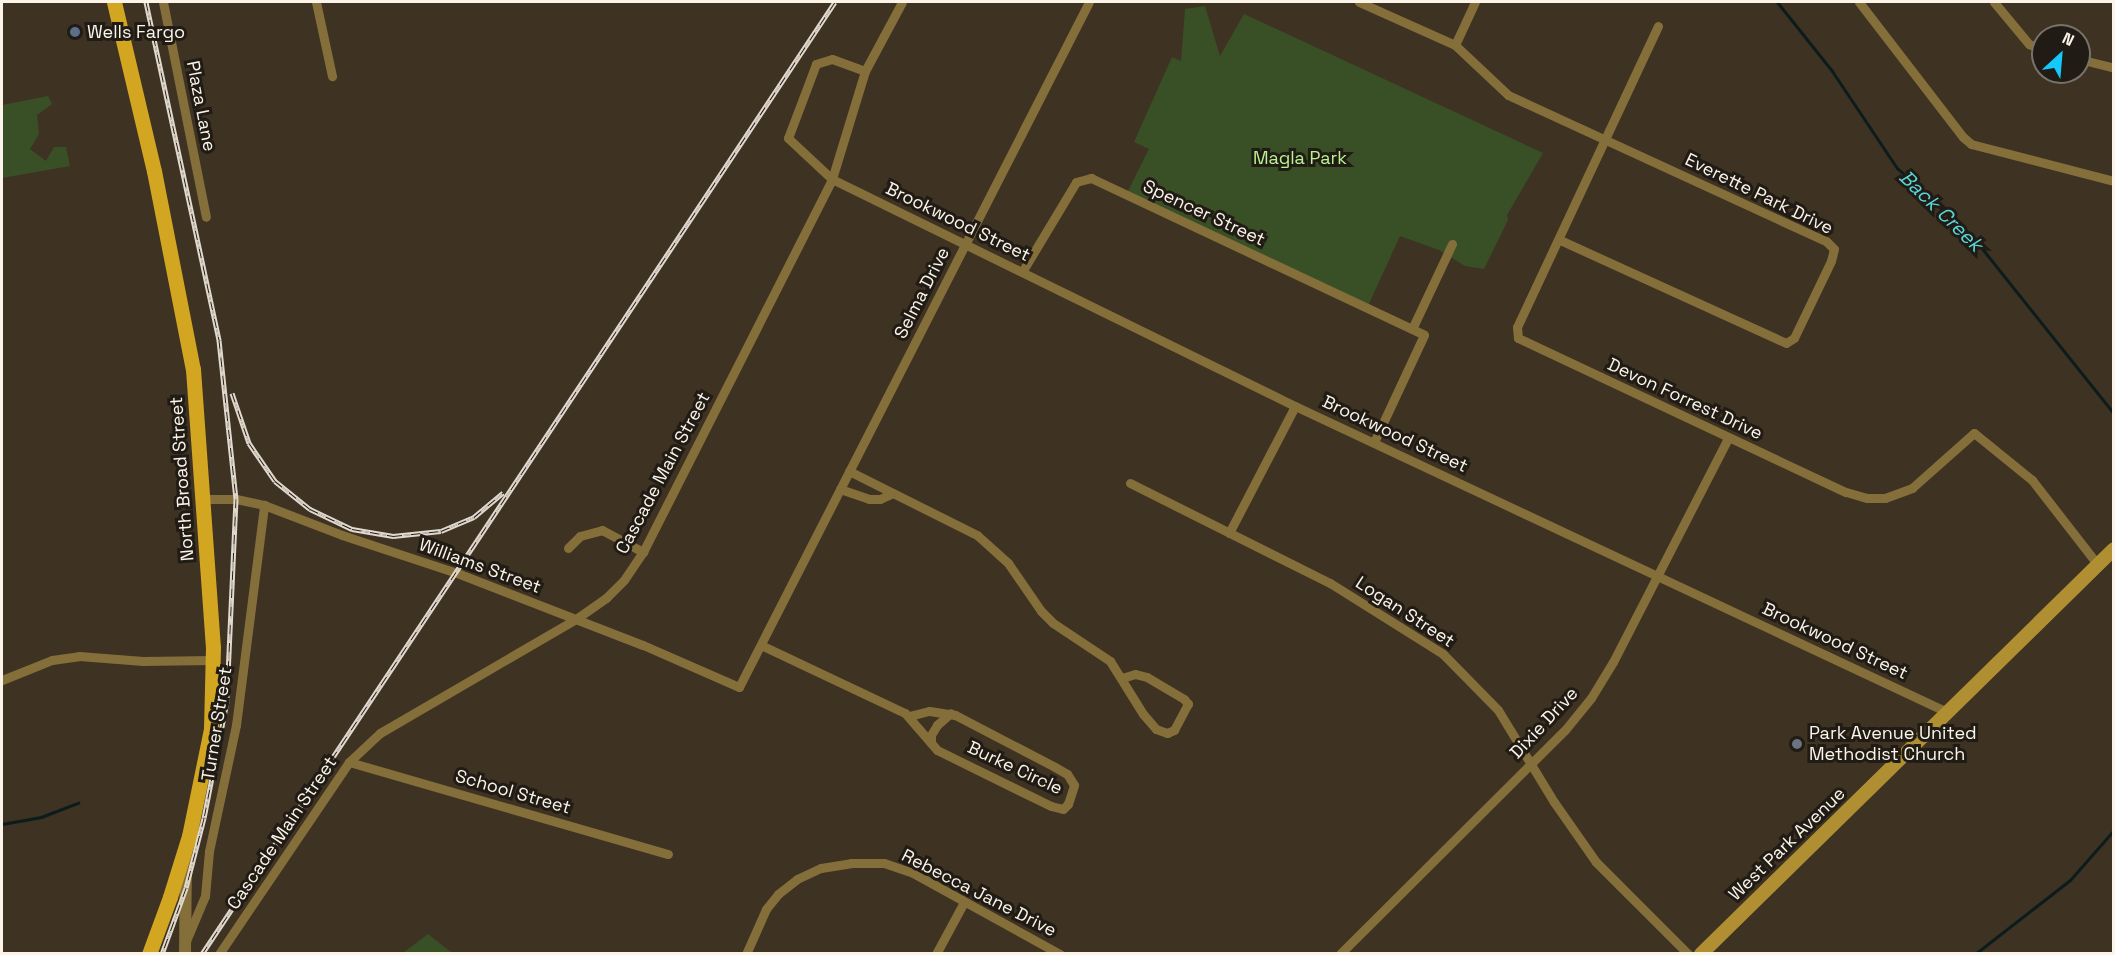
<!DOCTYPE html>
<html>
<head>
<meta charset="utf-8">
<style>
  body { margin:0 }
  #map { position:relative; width:2115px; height:955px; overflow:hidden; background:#3e3222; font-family:"Space Grotesk",sans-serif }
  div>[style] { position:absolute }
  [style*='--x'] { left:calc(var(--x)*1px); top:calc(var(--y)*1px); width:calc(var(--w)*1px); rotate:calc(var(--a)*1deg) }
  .green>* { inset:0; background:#395027 }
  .stream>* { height:3px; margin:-1.5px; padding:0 1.5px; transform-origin:1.5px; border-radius:1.5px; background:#0c1c1c }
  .minor>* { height:9px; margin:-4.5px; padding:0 4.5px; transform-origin:4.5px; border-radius:4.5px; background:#846e39 }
  .tertiary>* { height:12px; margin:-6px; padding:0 6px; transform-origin:6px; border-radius:6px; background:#846e39 }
  .secondary>* { height:14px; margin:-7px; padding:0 7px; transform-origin:7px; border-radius:7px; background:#b08e32 }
  .primary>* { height:15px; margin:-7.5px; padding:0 7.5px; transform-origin:7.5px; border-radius:7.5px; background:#d3a622 }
  .rail>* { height:5px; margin-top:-2.5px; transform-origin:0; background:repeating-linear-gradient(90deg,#201b14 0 9px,#e2dacf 0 18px); box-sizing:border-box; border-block:2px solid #e2dacf }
  .dots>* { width:16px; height:16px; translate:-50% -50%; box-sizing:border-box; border:3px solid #201b14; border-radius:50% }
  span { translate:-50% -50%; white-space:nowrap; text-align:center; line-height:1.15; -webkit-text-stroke:6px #201b14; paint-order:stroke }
  .poi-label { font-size:18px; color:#fbf4e9 }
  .left { translate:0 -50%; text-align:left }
  .street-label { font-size:18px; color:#fbf4e9 }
  .park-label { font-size:18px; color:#baf28f }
  .water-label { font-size:20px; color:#59d8dc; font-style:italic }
  .frame { position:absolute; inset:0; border:3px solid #fbf4e9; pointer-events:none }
  .north { position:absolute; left:2031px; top:24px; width:60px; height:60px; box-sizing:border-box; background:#201b14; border:2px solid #787269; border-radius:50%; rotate:26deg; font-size:16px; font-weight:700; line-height:24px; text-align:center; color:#fbf4e9 }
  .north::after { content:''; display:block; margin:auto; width:21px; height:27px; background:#13cafb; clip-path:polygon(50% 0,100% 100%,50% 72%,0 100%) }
</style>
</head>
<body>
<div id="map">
  <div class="green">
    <div style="clip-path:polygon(1205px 6px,1220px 56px,1244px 14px,1543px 153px,1507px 215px,1508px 220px,1484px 269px,1465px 266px,1439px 250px,1400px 236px,1367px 308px,1126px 195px,1149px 149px,1134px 142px,1172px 57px,1181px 61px,1185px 9px)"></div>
    <div style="clip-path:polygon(48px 96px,52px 104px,37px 115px,39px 134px,30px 149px,46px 161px,54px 147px,66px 147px,70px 166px,2px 178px,2px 105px)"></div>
    <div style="clip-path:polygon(428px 934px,452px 953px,403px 953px)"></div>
  </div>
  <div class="stream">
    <div style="--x:1777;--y:2;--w:88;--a:51.4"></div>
    <div style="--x:1832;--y:71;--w:117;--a:56.2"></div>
    <div style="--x:1897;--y:168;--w:101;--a:42.2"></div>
    <div style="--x:1972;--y:236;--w:228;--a:51.4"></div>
    <div style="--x:2;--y:824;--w:40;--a:-10"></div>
    <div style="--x:41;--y:817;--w:40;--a:-21"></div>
    <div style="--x:1975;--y:954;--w:120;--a:-37.9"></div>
    <div style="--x:2070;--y:880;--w:67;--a:-48.7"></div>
  </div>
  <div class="minor">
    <div style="--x:163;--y:2;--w:219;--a:78.7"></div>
    <div style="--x:316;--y:2;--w:76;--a:77.8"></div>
    <div style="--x:1359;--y:2;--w:105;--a:24.1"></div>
    <div style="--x:1455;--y:45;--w:73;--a:43.3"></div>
    <div style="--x:1508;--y:95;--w:350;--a:24.7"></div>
    <div style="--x:1826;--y:241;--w:11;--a:45"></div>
    <div style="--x:1834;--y:249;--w:12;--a:104"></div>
    <div style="--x:1831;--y:261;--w:85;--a:115.7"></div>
    <div style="--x:1794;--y:338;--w:9;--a:148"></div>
    <div style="--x:1786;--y:343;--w:248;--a:-155.5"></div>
    <div style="--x:1859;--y:2;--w:170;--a:52.4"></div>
    <div style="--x:1963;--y:137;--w:11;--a:41"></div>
    <div style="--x:1971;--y:144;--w:148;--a:14.5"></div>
    <div style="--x:1994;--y:2;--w:55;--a:50.2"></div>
    <div style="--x:2029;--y:44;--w:15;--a:23"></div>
    <div style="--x:1658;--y:26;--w:332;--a:115.1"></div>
    <div style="--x:1517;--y:327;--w:11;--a:85"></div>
    <div style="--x:1518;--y:338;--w:362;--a:25.2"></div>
    <div style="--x:1846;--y:492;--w:22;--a:16"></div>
    <div style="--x:1867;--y:498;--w:18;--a:0"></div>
    <div style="--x:1885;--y:498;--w:29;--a:-20"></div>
    <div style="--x:1912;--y:488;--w:83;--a:-41.6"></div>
    <div style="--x:1974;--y:433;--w:75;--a:39"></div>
    <div style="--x:2032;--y:480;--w:108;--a:52.2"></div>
    <div style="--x:1455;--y:45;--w:47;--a:-65.1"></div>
    <div style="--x:2079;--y:59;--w:36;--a:14"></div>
    <div style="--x:865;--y:71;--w:35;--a:-160"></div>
    <div style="--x:832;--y:59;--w:17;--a:163"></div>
    <div style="--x:816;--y:64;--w:79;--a:110.7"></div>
    <div style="--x:788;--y:138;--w:60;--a:43"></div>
    <div style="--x:832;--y:179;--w:516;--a:26.12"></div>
    <div style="--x:1295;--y:406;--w:720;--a:25.14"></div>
    <div style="--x:1022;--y:272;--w:105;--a:-59"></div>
    <div style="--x:1076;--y:182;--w:16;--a:-15"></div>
    <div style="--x:1091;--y:178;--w:368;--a:25.2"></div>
    <div style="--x:1424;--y:335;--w:118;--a:115"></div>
    <div style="--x:1412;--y:329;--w:94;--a:-64.8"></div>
    <div style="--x:849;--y:471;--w:143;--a:26.6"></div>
    <div style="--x:977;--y:535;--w:42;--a:42.1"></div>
    <div style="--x:1008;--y:563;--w:58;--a:55.5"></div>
    <div style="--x:1041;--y:611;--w:17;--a:45"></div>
    <div style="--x:1053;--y:623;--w:69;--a:33.7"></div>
    <div style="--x:1110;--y:661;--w:62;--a:58.1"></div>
    <div style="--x:1143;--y:714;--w:20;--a:49"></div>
    <div style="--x:1156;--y:729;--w:12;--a:20"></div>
    <div style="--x:1167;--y:733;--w:8;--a:-23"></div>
    <div style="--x:1174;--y:730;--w:30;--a:-62"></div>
    <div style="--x:1188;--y:704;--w:6;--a:-129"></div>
    <div style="--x:1184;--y:699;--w:43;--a:-149.3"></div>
    <div style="--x:1147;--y:677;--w:12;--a:-166"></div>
    <div style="--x:1135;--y:674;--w:14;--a:163"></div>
    <div style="--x:1130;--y:483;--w:224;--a:26.6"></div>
    <div style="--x:1330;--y:583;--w:133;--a:32.1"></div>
    <div style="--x:1443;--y:654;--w:78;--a:45.5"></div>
    <div style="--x:1498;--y:710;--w:108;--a:58.7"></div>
    <div style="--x:1554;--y:802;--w:73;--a:55"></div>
    <div style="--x:1596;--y:862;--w:130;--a:45"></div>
    <div style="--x:840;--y:489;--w:31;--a:19"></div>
    <div style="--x:869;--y:499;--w:11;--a:0"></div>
    <div style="--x:880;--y:499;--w:14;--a:-25"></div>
    <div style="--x:204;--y:499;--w:32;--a:0"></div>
    <div style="--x:236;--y:499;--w:29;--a:12"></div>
    <div style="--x:264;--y:505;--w:84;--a:21"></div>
    <div style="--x:342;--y:535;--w:121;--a:18.3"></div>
    <div style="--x:457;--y:573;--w:199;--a:21.2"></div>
    <div style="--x:643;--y:645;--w:105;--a:23.6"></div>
    <div style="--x:739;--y:687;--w:769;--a:-62.94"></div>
    <div style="--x:1229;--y:533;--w:143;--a:-62.5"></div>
    <div style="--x:568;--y:548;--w:17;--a:-45"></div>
    <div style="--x:580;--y:536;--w:23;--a:-15"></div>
    <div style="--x:602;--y:530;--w:47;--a:28.2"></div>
    <div style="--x:761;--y:645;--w:159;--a:25.3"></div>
    <div style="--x:905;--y:713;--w:49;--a:49.1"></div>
    <div style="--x:937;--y:750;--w:127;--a:26.2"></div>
    <div style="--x:1051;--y:806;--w:12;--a:14"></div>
    <div style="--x:1063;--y:809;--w:7;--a:-45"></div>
    <div style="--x:1068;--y:804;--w:20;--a:-72"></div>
    <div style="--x:1074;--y:785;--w:13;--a:-122"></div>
    <div style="--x:1067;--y:774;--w:14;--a:-150"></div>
    <div style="--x:1055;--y:767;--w:113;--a:-152.5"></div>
    <div style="--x:955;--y:715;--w:26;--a:-171"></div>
    <div style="--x:929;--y:711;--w:21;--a:166"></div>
    <div style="--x:2;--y:680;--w:54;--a:-21.8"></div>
    <div style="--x:52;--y:660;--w:27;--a:-8"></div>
    <div style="--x:79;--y:656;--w:64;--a:4.5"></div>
    <div style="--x:143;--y:661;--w:70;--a:-0.8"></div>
    <div style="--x:931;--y:743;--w:8;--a:-90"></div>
    <div style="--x:931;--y:735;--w:12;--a:-59"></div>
    <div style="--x:937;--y:725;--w:18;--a:-41"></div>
    <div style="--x:349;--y:762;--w:332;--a:16.1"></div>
    <div style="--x:186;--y:941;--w:49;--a:-67.1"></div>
    <div style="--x:205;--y:896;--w:45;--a:-84.9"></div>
    <div style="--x:209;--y:851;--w:129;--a:-77.9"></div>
    <div style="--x:236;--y:725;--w:222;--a:-82.7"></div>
    <div style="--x:219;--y:954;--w:232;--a:-55.9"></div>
    <div style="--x:349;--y:762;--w:42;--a:-43.1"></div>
    <div style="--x:380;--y:733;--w:227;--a:-30.2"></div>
    <div style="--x:576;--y:619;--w:37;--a:-35"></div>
    <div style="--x:606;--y:598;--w:25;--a:-45"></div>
    <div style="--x:624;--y:580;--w:34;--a:-56"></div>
    <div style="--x:643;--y:552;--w:418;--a:-63.1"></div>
    <div style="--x:832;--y:179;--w:113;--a:-73"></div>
    <div style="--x:865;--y:71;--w:78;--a:-61.8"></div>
    <div style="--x:746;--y:954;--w:49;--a:-66"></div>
    <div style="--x:766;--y:909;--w:19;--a:-51"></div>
    <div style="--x:778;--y:894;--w:24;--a:-38"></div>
    <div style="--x:797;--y:879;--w:26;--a:-25"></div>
    <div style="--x:821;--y:868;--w:30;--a:-9"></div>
    <div style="--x:851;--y:863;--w:33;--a:0"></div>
    <div style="--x:884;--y:863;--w:31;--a:19"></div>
    <div style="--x:913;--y:873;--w:168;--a:28.9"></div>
    <div style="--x:936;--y:954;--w:59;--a:-61.7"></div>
    <div style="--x:1340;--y:954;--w:317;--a:-44.9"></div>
    <div style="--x:1565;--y:730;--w:41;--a:-50.9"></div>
    <div style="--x:1591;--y:698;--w:42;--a:-58.6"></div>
    <div style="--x:1613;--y:662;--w:252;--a:-62.8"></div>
  </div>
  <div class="tertiary">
    <div style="--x:185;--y:954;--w:98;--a:-89.4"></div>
  </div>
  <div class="secondary">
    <div style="--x:1701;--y:954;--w:578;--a:-44.44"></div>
  </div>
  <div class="primary">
    <div style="--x:114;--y:2;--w:174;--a:76.7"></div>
    <div style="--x:154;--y:171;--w:202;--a:78.9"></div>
    <div style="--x:193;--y:369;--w:279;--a:85.9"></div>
    <div style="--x:213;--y:647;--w:82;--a:91.4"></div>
    <div style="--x:211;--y:729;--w:109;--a:101.6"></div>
    <div style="--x:189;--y:836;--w:64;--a:107.3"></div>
    <div style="--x:170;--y:897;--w:61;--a:110.2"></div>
  </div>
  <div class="rail">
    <div style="--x:146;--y:2;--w:346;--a:77.8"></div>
    <div style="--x:219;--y:340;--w:160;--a:83.9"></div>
    <div style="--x:236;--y:499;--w:202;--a:92.6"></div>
    <div style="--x:227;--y:701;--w:119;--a:101.1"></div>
    <div style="--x:204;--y:818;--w:72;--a:104.4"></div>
    <div style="--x:186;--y:888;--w:70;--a:110"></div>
    <div style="--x:232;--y:393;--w:53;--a:71.2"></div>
    <div style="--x:249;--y:443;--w:46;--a:55.6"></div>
    <div style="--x:275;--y:481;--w:45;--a:38.7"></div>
    <div style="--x:310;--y:509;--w:47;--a:25.5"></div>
    <div style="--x:352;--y:529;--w:42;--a:9.7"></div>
    <div style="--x:393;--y:536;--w:48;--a:-5.9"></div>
    <div style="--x:441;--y:531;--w:36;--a:-23"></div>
    <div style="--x:474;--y:517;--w:38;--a:-40"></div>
    <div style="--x:202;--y:954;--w:1143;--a:-56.38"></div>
  </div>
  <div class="dots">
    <div style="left:75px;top:32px;background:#5c6f8a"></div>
    <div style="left:1797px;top:744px;background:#6b7280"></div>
  </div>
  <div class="poi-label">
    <span class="left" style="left:87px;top:32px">Wells Fargo</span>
    <span class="left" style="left:1809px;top:744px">Park Avenue United<br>Methodist Church</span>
  </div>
  <div class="street-label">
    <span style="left:201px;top:106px;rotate:79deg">Plaza Lane</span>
    <span style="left:1759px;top:194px;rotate:26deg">Everette Park Drive</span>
    <span style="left:1204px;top:213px;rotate:25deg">Spencer Street</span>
    <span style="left:958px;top:222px;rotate:26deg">Brookwood Street</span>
    <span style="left:922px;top:293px;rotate:-63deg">Selma Drive</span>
    <span style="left:1685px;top:399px;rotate:25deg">Devon Forrest Drive</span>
    <span style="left:1395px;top:434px;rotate:25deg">Brookwood Street</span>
    <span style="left:663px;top:473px;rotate:-62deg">Cascade Main Street</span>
    <span style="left:182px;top:479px;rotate:-94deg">North Broad Street</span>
    <span style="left:480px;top:566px;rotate:20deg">Williams Street</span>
    <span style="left:1405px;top:612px;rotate:33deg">Logan Street</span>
    <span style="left:1835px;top:641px;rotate:25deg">Brookwood Street</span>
    <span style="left:1544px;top:723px;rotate:-47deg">Dixie Drive</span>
    <span style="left:217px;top:724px;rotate:-81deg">Turner Street</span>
    <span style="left:1015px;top:768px;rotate:25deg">Burke Circle</span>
    <span style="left:513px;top:792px;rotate:16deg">School Street</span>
    <span style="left:282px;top:833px;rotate:-56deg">Cascade Main Street</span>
    <span style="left:1787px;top:844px;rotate:-44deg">West Park Avenue</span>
    <span style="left:979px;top:893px;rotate:27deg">Rebecca Jane Drive</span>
  </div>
  <div class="park-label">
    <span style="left:1300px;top:158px">Magla Park</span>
  </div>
  <div class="water-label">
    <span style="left:1941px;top:211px;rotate:44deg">Back Creek</span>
  </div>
  <div class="frame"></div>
  <div class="north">N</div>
</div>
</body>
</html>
